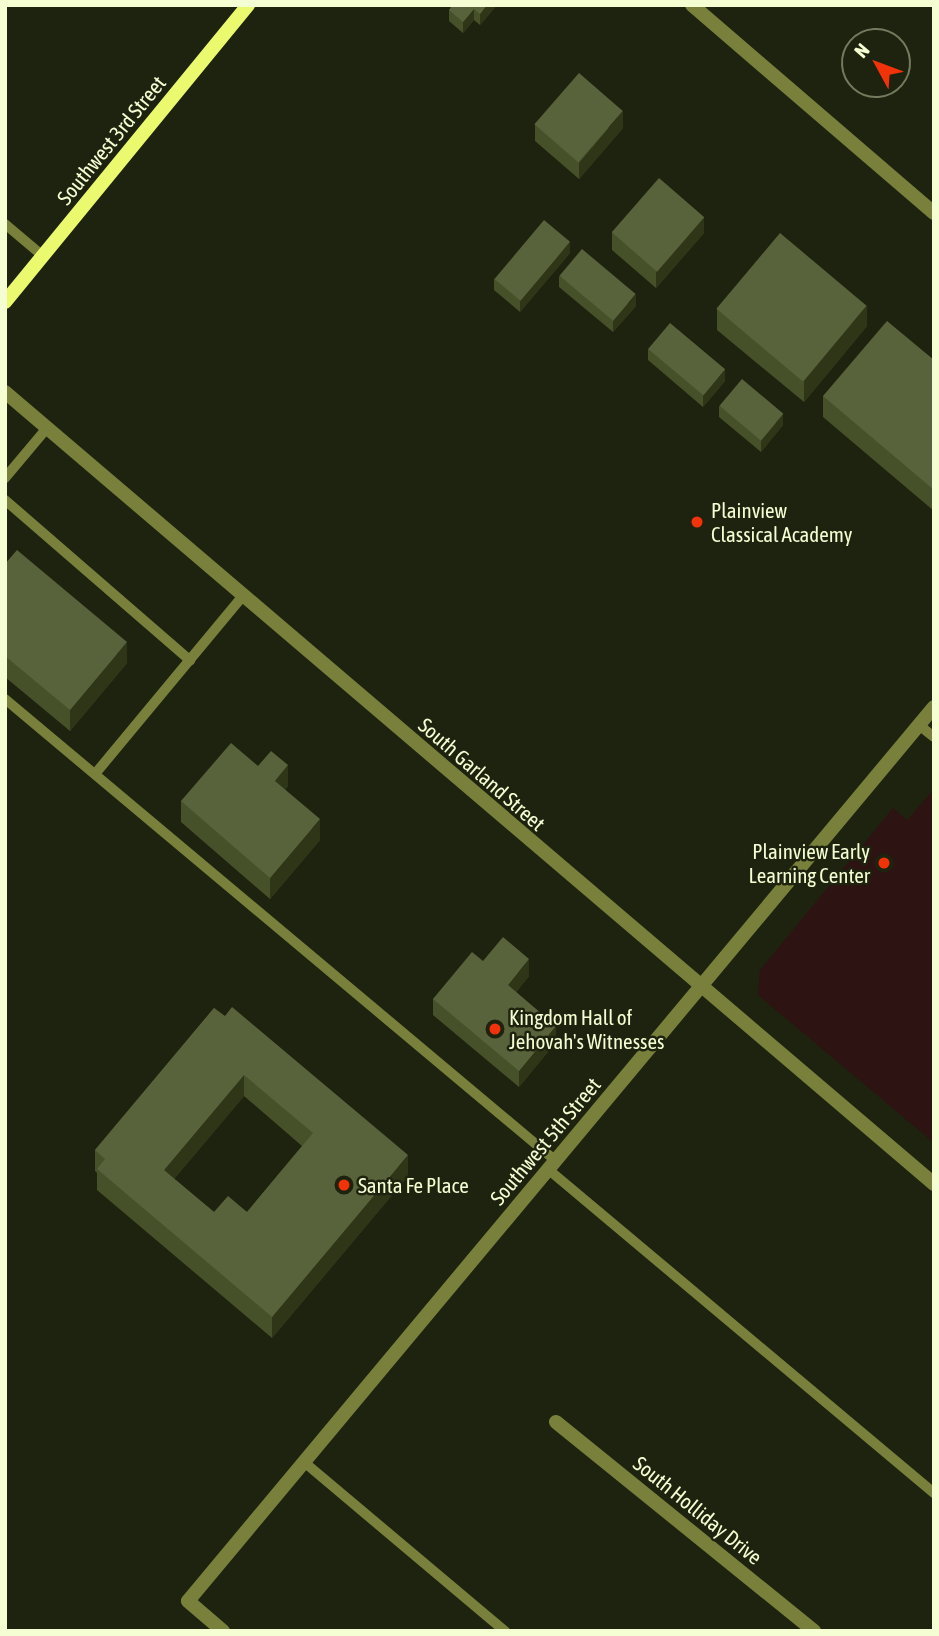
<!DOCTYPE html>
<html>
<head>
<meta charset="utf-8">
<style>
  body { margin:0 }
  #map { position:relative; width:939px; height:1636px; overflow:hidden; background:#1e230f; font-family:"Asap Condensed",sans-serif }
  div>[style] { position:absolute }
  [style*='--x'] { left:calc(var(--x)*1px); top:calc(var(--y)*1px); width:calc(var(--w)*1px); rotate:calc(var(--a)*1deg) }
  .green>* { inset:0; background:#2d1312 }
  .lane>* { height:10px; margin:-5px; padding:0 5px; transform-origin:5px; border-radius:5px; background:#79803c }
  .street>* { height:14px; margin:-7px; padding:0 7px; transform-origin:7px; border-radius:7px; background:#79803c }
  .secondary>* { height:14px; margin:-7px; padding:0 7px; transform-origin:7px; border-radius:7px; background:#ebf96f }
  .wall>* { inset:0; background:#465029 }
  .shaded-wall>* { inset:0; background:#2e3617 }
  .building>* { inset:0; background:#59633b; transform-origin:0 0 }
  .dots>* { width:19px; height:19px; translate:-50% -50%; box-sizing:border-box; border:4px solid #1e230f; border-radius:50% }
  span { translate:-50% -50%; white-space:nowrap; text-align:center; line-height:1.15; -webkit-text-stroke:5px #1e230f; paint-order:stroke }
  .street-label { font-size:21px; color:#f5fdd3 }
  .poi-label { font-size:21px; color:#f5fdd3 }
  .left { translate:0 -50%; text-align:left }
  .right { translate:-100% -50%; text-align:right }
  .frame { position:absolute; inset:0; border:7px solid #f5fdd3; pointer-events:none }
  .north { position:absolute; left:841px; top:28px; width:70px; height:70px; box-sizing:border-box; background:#1e230f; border:2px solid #747a5d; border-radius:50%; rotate:311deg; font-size:19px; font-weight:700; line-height:28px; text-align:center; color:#f5fdd3 }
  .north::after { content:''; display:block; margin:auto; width:24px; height:32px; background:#f2330a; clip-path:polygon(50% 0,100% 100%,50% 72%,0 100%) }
</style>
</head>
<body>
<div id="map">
  <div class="green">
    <div style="clip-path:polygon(934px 789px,934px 1143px,758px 995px,760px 970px,893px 808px,907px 820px)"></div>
  </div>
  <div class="lane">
    <div style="--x:5;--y:224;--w:50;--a:40.1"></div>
    <div style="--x:5;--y:478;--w:65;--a:-50"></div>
    <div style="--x:5;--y:500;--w:245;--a:40.9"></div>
    <div style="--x:5;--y:699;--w:719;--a:39.98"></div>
    <div style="--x:919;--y:725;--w:19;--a:39"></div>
    <div style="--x:95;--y:774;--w:231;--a:-50.3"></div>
    <div style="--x:549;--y:1170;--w:503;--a:40"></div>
    <div style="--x:304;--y:1462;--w:263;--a:40.1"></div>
  </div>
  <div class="street">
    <div style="--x:692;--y:5;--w:319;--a:40.7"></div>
    <div style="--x:5;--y:392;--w:1221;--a:40.45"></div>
    <div style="--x:556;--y:1422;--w:332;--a:39"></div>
    <div style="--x:223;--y:1631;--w:46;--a:-139.4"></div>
    <div style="--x:188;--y:1601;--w:1164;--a:-50.16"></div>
  </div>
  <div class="secondary">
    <div style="--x:5;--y:302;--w:384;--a:-50.7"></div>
  </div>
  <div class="wall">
    <div style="clip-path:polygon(448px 5px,497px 5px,480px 25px,474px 20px,463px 33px,449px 21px,449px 10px,451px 8px)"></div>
    <div style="clip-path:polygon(535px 125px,623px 128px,579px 179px,535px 141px)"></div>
    <div style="clip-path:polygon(612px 233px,704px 233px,656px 288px,612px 250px)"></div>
    <div style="clip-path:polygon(570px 253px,520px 312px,494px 290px,494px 279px)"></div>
    <div style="clip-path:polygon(559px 276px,636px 306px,613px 332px,559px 287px)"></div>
    <div style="clip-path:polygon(717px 309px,867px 326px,804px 402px,717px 330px)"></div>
    <div style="clip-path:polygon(648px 349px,725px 381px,703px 407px,648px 360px)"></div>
    <div style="clip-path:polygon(934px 360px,934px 511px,823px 417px,823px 396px)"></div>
    <div style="clip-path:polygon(719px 406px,783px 425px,761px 452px,719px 417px)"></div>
    <div style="clip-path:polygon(5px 564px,127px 663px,70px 731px,5px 677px)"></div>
    <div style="clip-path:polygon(288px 786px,285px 789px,320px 840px,270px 899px,181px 822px,181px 801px)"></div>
    <div style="clip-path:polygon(483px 961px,529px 976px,516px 992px,556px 1042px,519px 1087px,433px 1015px,433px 999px)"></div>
    <div style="clip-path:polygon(evenodd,214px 1008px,408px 1176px,272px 1338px,97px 1190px,97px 1173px,95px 1171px,95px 1150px,214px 1008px,244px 1096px,302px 1146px,247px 1212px,214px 1212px,174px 1179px,244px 1096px)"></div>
  </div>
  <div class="shaded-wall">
    <div style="clip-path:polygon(487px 5px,497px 5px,480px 25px,480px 14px)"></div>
    <div style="clip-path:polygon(474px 9px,474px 20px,463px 33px,463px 22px)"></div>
    <div style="clip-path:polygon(623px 111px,623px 128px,579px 179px,579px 163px)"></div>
    <div style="clip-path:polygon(704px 217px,704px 233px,656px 288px,656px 272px)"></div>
    <div style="clip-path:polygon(570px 242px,570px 253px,520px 312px,520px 300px)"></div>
    <div style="clip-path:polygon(636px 294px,636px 306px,613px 332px,613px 321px)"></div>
    <div style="clip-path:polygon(867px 305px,867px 326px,804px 402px,804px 381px)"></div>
    <div style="clip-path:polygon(725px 369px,725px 381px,703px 407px,703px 396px)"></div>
    <div style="clip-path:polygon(783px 414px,783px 425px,761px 452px,761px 441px)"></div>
    <div style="clip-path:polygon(127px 642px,127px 663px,70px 731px,70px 710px)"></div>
    <div style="clip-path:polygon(288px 765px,288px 786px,275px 802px,275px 781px)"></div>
    <div style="clip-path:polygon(320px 819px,320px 840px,270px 899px,270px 878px)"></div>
    <div style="clip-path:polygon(529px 959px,529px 976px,508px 1001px,508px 985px)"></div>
    <div style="clip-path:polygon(556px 1026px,556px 1042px,519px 1087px,519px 1071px)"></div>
    <div style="clip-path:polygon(244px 1075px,244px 1096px,164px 1191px,164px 1170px)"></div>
    <div style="clip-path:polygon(408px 1155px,408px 1176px,272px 1338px,272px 1317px)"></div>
  </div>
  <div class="building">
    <div style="clip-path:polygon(453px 5px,487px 5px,480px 14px,474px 9px,463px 22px,449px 10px)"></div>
    <div style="left:579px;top:73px;width:58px;height:68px;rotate:41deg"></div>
    <div style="left:659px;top:178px;width:60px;height:72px;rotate:41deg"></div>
    <div style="left:544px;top:220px;width:34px;height:77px;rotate:40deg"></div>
    <div style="left:780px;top:233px;width:113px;height:99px;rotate:40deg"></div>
    <div style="left:582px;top:249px;width:70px;height:35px;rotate:40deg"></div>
    <div style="clip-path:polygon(887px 321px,934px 360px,934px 490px,823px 396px)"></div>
    <div style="left:670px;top:323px;width:72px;height:34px;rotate:40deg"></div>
    <div style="left:742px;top:379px;width:54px;height:35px;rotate:40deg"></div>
    <div style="clip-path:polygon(17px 550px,127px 642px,70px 710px,5px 656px,5px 564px)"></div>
    <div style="clip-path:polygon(231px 743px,258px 766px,271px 751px,288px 765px,275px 781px,320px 819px,270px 878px,181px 801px)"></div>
    <div style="clip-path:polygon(503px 937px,529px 959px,508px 985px,556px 1026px,519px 1071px,433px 999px,472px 952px,483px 961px)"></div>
    <div style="clip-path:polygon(evenodd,232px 1007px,408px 1155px,272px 1317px,97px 1169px,105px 1159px,95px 1150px,214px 1008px,225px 1016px,232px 1007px,244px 1075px,313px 1133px,247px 1212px,228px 1196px,214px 1212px,164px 1170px,244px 1075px)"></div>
  </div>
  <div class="dots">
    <div style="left:697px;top:522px;background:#f2330a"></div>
    <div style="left:884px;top:863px;background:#f2330a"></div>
    <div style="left:495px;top:1029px;background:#f2330a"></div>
    <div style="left:344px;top:1185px;background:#f2330a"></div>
  </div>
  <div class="street-label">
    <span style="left:111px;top:140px;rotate:-51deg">Southwest 3rd Street</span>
    <span style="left:482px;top:774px;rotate:41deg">South Garland Street</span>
    <span style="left:545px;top:1141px;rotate:-50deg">Southwest 5th Street</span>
    <span style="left:698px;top:1510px;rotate:39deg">South Holliday Drive</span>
  </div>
  <div class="poi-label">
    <span class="left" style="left:711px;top:522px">Plainview<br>Classical Academy</span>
    <span class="right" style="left:870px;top:863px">Plainview Early<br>Learning Center</span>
    <span class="left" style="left:509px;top:1029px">Kingdom Hall of<br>Jehovah's Witnesses</span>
    <span class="left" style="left:358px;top:1185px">Santa Fe Place</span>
  </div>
  <div class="frame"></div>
  <div class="north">N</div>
</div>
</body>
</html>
